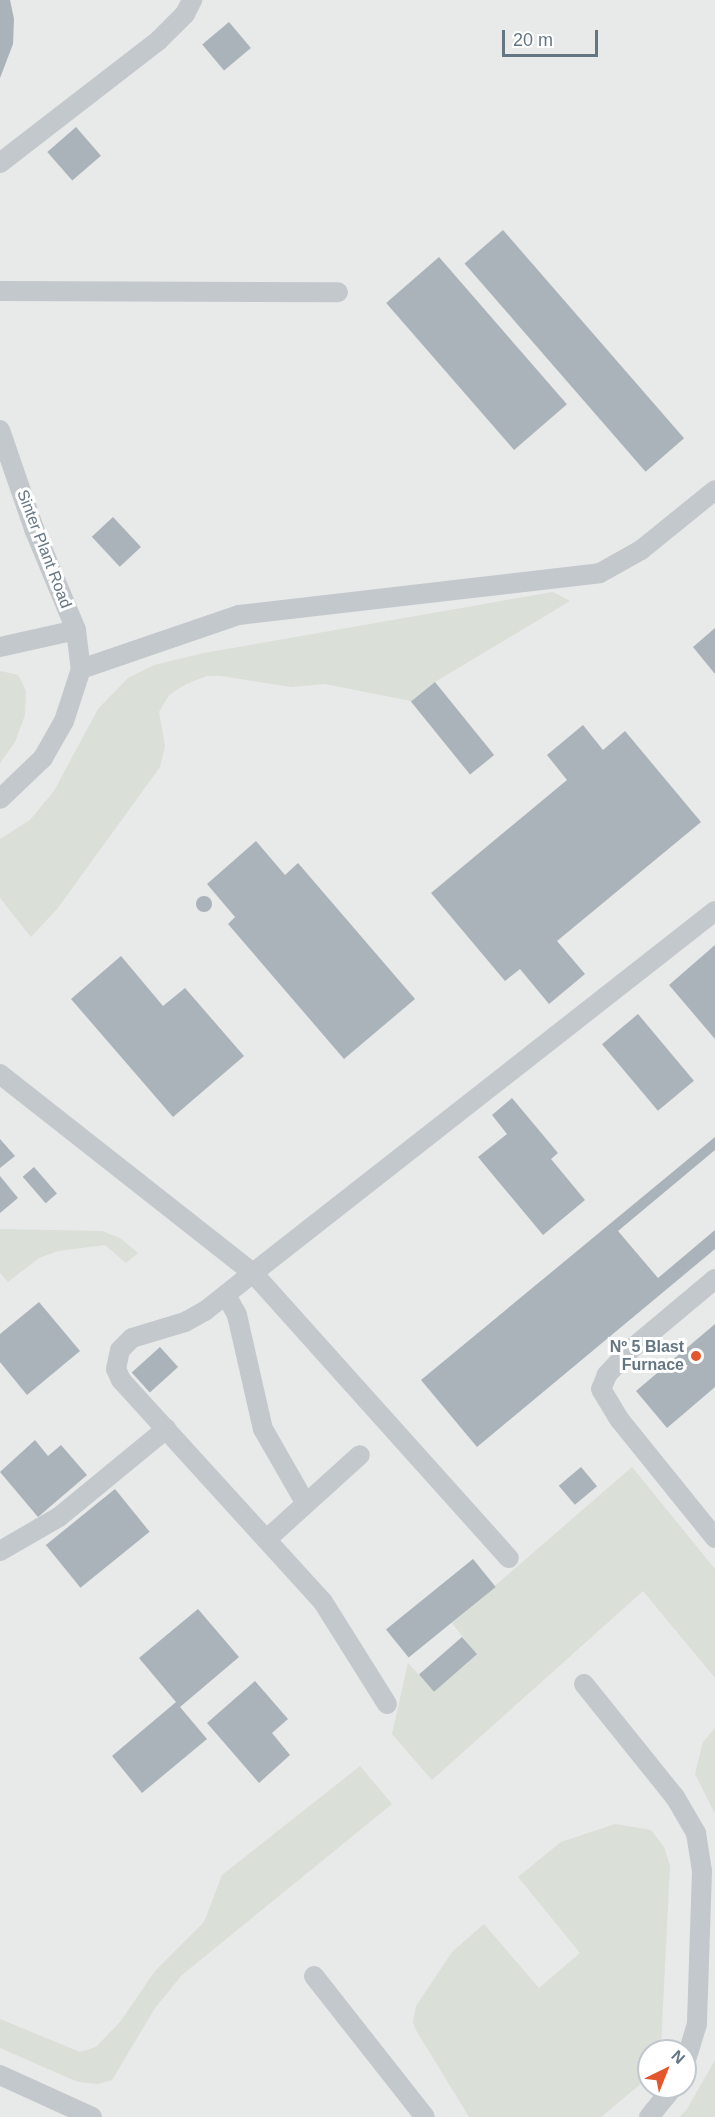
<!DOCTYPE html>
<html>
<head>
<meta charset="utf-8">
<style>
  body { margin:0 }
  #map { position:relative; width:715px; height:2117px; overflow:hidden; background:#fafaf8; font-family:Helvetica,sans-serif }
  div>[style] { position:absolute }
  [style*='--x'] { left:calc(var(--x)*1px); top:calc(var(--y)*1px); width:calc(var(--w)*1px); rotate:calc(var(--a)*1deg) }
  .built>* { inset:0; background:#e8e9e9 }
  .green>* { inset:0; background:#dadfd7 }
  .building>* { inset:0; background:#aab3b9; transform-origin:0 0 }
  .round { border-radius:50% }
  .lane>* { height:20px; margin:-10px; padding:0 10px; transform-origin:10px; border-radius:10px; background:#c3c8cc }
  .dots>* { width:16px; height:16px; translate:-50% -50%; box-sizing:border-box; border:3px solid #fff; border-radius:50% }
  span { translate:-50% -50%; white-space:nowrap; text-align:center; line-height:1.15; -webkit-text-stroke:6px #fff; paint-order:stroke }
  .street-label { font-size:16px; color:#657683 }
  .poi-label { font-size:16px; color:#657683; font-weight:700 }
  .right { translate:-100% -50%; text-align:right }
  .north { position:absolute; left:637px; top:2039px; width:60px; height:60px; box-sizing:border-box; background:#fff; border:2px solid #c1c8cd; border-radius:50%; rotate:43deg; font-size:16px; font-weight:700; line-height:24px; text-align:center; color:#657683 }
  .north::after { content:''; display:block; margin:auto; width:21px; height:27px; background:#e4572e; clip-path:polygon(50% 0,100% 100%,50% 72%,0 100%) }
  .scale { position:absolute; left:502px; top:30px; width:96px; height:27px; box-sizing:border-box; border:3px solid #657683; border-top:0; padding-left:8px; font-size:18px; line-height:21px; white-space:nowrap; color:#657683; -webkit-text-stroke:4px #fff; paint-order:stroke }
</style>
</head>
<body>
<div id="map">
  <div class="built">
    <div style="clip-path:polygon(evenodd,0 0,715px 0,715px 2117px,0 2117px,0 0,649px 2051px,685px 2051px,685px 2087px,649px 2087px,649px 2051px)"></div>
  </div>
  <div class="green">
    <div style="clip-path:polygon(553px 592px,570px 601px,435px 682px,411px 701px,325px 684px,291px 687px,221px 676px,207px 676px,186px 684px,169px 695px,159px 712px,165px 746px,160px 767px,57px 909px,31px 937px,0 898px,0 839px,30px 820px,54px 791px,98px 709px,128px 678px,154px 665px,204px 653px)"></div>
    <div style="clip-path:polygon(0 671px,18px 675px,26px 691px,25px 715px,15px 742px,0 763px)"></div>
    <div style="clip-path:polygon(0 1229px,102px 1231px,120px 1238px,138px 1253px,126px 1263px,105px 1245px,58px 1251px,39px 1258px,8px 1282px,0 1273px)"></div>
    <div style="clip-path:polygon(632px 1467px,715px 1569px,715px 1678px,643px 1591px,432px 1780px,392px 1734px,408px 1663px,434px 1691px,477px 1655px,452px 1623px)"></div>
    <div style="clip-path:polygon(715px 1728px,715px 1814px,695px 1774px,703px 1742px)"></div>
    <div style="clip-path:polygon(360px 1766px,392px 1804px,182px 1975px,155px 2008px,112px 2080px,98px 2084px,78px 2082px,0 2048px,0 2019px,80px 2052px,96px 2047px,120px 2022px,155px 1971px,204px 1922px,222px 1875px)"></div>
    <div style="clip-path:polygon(615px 1824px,651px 1830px,664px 1847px,670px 1866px,661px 2046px,659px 2051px,649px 2051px,649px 2077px,601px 2117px,469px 2117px,416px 2030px,413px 2022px,416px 2006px,452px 1952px,484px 1924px,539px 1988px,580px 1953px,518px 1877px,561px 1842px)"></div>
    <div style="clip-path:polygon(715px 2060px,715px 2117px,680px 2117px,687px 2109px)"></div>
  </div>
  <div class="building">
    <div style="clip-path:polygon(0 0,10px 0,14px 19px,13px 44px,0 78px)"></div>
    <div style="left:229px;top:22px;width:34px;height:35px;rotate:50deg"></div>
    <div style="left:76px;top:127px;width:38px;height:38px;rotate:49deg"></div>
    <div style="left:503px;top:230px;width:276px;height:51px;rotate:49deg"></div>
    <div style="left:439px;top:257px;width:195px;height:70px;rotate:49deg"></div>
    <div style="left:113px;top:517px;width:41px;height:29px;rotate:47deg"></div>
    <div style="clip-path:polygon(715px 628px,715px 674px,693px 647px)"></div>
    <div style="left:435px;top:682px;width:94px;height:31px;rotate:51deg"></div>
    <div style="clip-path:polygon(583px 725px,603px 750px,625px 731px,701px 822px,557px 941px,585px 974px,549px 1004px,520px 969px,505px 981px,431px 893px,567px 780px,547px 755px)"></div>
    <div style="clip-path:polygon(256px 841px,285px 875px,298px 863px,415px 999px,344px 1059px,228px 924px,235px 917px,207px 884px)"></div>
    <div class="round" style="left:196px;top:896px;width:16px;height:16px"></div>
    <div style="clip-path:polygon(715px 945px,715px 1039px,669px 985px)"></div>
    <div style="clip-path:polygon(121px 956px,163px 1006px,185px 988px,244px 1056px,173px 1117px,71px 999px)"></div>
    <div style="left:638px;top:1014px;width:87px;height:47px;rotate:50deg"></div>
    <div style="clip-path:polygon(512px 1098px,558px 1153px,551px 1159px,585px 1200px,543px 1235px,478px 1157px,507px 1134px,492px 1115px)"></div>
    <div style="clip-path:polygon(715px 1137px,715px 1150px,618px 1231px,658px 1278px,715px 1230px,715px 1249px,477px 1447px,421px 1380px)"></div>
    <div style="clip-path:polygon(0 1139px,15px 1156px,0 1168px)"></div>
    <div style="left:34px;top:1167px;width:35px;height:15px;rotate:49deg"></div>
    <div style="clip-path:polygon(0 1176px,18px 1198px,0 1213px)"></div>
    <div style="clip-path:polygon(39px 1302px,80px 1351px,27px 1395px,0 1362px,0 1334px)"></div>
    <div style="clip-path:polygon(715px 1324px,715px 1387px,667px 1428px,636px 1391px)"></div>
    <div style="left:160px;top:1347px;width:27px;height:38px;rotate:48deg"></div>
    <div style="clip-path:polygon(35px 1440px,48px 1456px,61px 1445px,87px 1475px,38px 1517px,0 1472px)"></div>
    <div style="left:581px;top:1467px;width:25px;height:29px;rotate:50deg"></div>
    <div style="left:115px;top:1489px;width:55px;height:89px;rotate:51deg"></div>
    <div style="left:473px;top:1559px;width:36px;height:112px;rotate:51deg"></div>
    <div style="clip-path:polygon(198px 1609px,239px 1657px,180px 1707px,207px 1739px,142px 1793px,112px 1756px,176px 1702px,139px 1658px)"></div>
    <div style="left:462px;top:1637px;width:23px;height:57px;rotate:49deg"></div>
    <div style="clip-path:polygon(255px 1681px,288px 1719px,272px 1733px,290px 1755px,259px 1783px,207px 1723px)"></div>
  </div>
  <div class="lane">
    <div style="--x:0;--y:163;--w:201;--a:-37.7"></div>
    <div style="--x:159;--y:40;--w:37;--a:-45"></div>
    <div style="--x:185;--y:14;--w:16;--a:-63"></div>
    <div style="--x:0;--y:291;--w:338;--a:0.2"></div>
    <div style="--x:0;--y:430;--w:105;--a:71"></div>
    <div style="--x:34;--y:529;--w:109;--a:67.4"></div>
    <div style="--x:76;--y:630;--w:39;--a:83"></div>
    <div style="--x:81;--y:669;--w:55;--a:108.1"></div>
    <div style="--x:64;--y:721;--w:43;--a:119.6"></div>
    <div style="--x:43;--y:758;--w:59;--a:136.4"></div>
    <div style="--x:0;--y:647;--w:78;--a:-12.6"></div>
    <div style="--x:81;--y:669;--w:167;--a:-18.9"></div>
    <div style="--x:239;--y:615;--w:363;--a:-6.6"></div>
    <div style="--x:600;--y:573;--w:47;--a:-29.3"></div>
    <div style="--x:641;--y:550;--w:95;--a:-39"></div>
    <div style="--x:0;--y:1074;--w:322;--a:38.2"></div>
    <div style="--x:253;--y:1273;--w:587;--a:-38.08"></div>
    <div style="--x:715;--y:1279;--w:112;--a:140.1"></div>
    <div style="--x:629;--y:1351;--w:33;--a:133"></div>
    <div style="--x:607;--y:1375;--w:15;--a:113"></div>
    <div style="--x:601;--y:1389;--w:35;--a:59"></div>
    <div style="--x:619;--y:1419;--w:153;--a:51.1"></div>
    <div style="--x:226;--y:1295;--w:23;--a:61"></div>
    <div style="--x:237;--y:1315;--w:117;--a:77.2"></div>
    <div style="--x:263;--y:1429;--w:86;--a:60.2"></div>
    <div style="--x:267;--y:1539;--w:125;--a:-42.1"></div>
    <div style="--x:0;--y:1551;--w:68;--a:-30"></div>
    <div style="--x:59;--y:1517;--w:139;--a:-39.4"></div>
    <div style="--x:584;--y:1684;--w:145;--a:51.2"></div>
    <div style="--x:675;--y:1797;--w:42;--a:59.7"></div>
    <div style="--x:696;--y:1833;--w:38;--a:81"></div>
    <div style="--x:702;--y:1871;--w:153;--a:91.9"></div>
    <div style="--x:697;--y:2024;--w:41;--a:107.1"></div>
    <div style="--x:387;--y:1704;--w:120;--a:-122.1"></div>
    <div style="--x:323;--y:1602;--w:300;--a:-132.3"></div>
    <div style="--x:121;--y:1380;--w:12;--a:-114"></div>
    <div style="--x:116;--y:1369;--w:19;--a:-78"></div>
    <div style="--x:120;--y:1350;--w:17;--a:-45"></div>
    <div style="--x:132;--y:1338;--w:55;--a:-16.8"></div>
    <div style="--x:185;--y:1322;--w:23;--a:-29"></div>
    <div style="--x:205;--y:1311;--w:61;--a:-38.4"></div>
    <div style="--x:253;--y:1273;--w:383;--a:48.1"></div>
    <div style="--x:314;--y:1976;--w:179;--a:51.8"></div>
    <div style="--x:0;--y:2075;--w:101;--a:24.5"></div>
    <div style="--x:649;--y:2117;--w:38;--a:-51"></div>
  </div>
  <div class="dots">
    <div style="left:696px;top:1356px;background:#e4572e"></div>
  </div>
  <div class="street-label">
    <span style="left:44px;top:549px;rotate:69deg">Sinter Plant Road</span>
  </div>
  <div class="poi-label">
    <span class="right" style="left:684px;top:1356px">Nº 5 Blast<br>Furnace</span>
  </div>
  <div class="north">N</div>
  <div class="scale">20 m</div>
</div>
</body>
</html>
